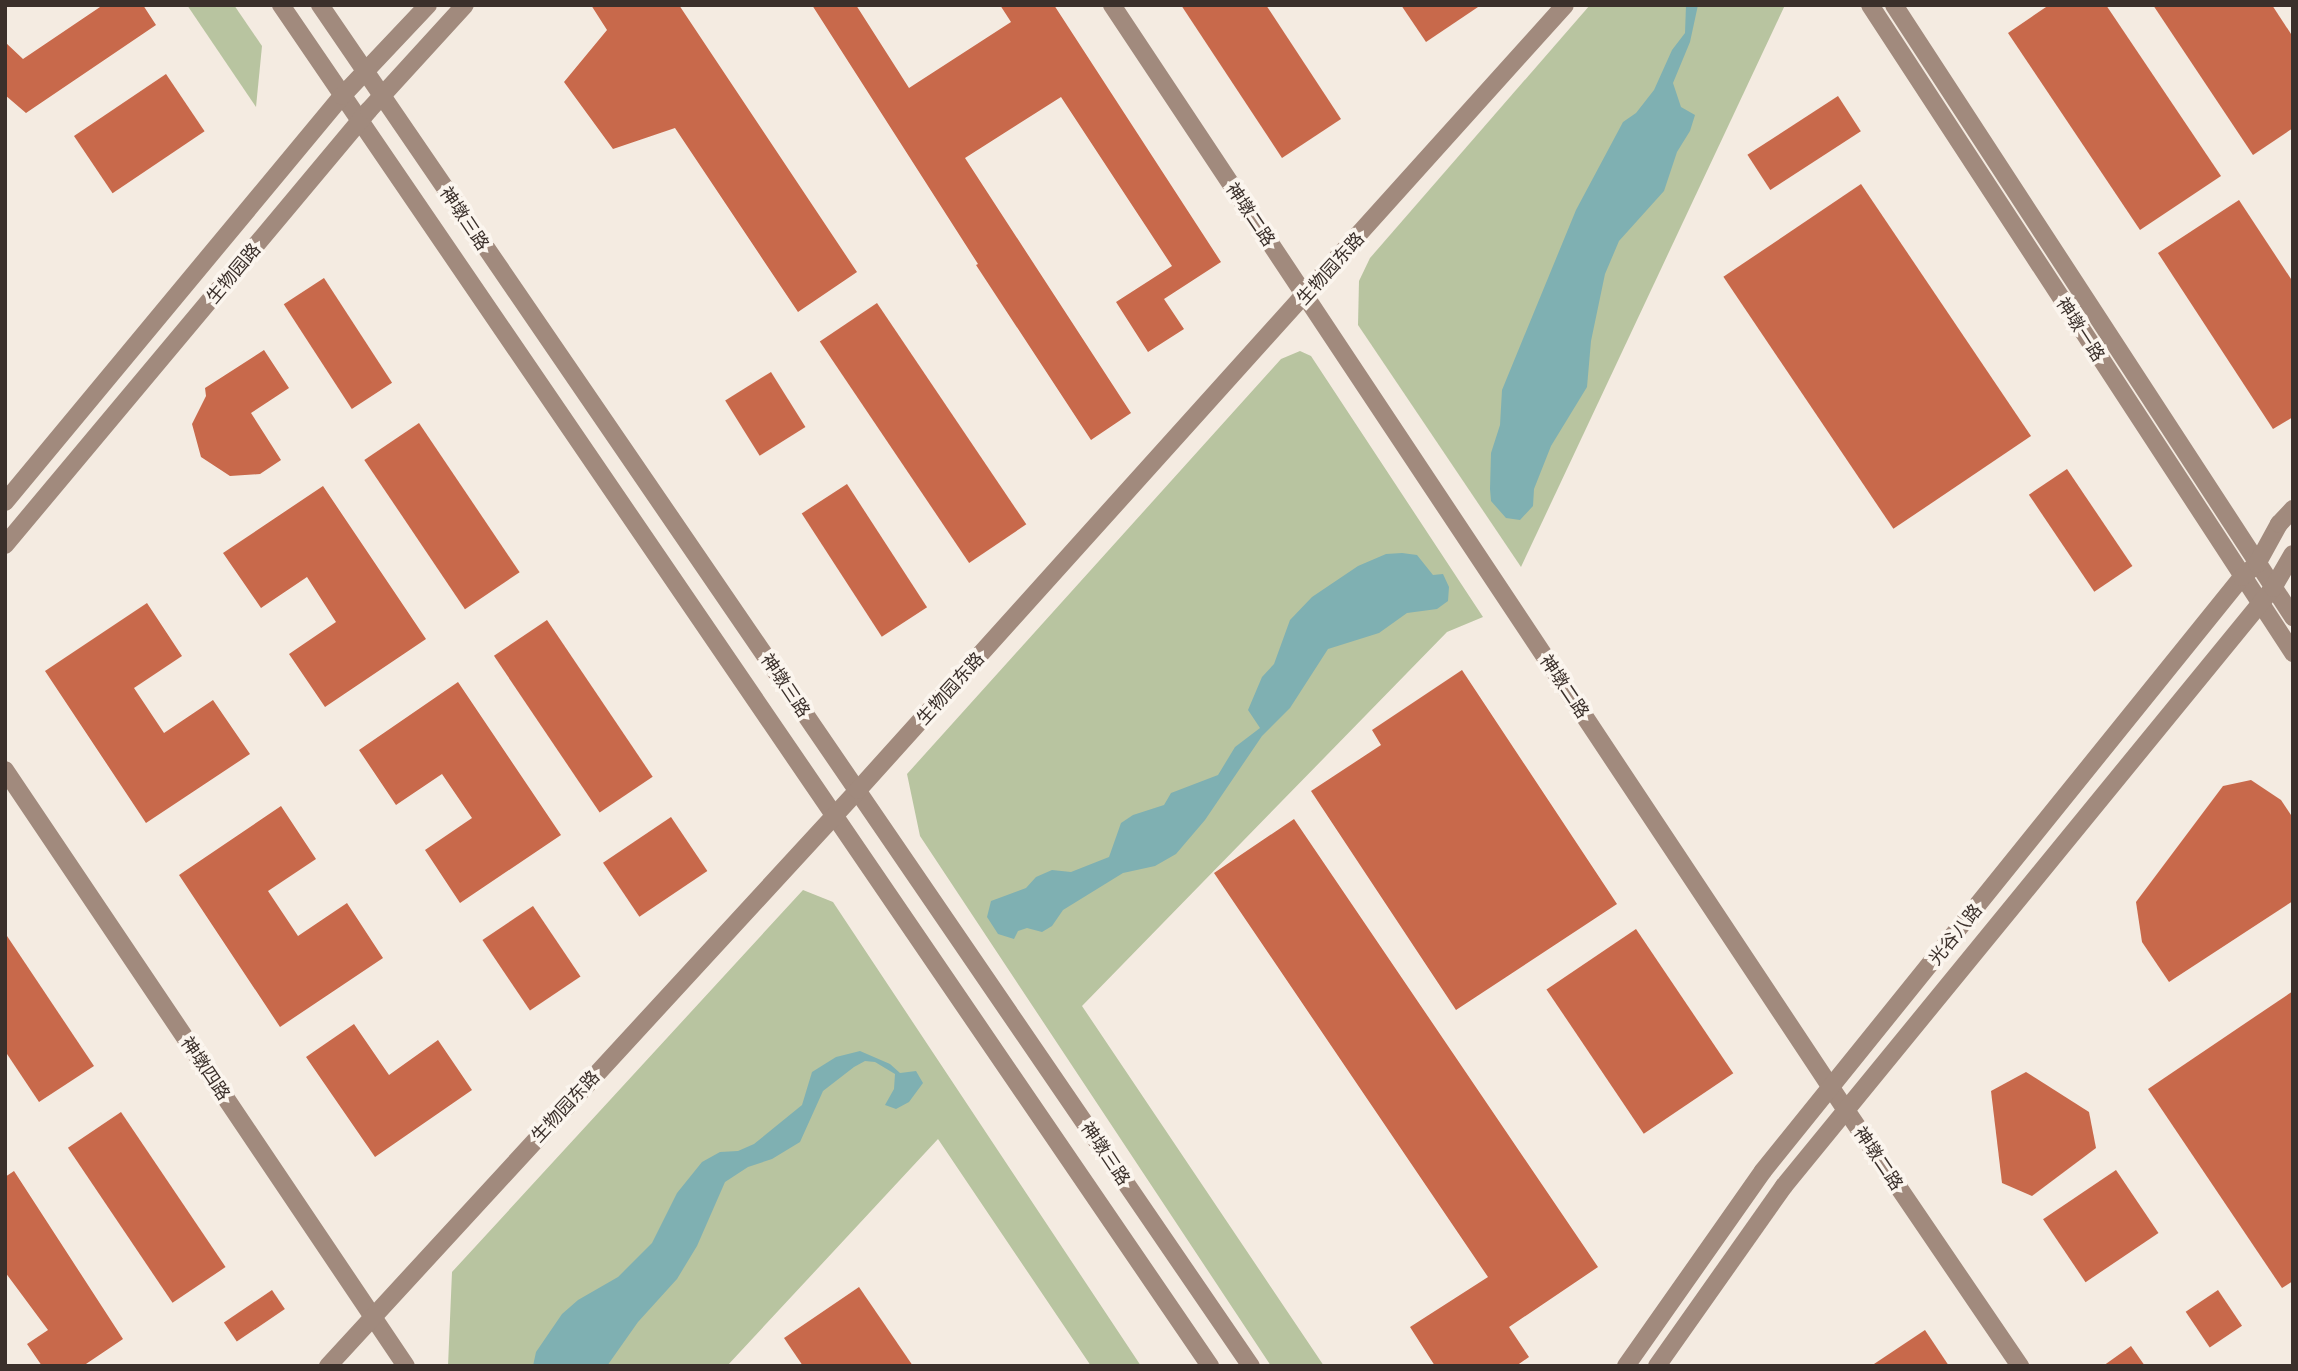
<!DOCTYPE html>
<html>
<head>
<meta charset="utf-8">
<style>
  body { margin:0 }
  #map { position:relative; width:2298px; height:1371px; overflow:hidden; background:#f4ebe1; font-family:Manrope,"Noto Sans SC",sans-serif }
  div>[style] { position:absolute }
  [style*='--x'] { left:calc(var(--x)*1px); top:calc(var(--y)*1px); width:calc(var(--w)*1px); rotate:calc(var(--a)*1deg) }
  .green>* { inset:0; background:#b8c4a0 }
  .water>* { inset:0; background:#7fb0b2 }
  .building>* { inset:0; background:#c8694b; transform-origin:0 0 }
  .secondary>* { height:18px; margin:-9px; padding:0 9px; transform-origin:9px; border-radius:9px; background:#a18a7d }
  span { translate:-50% -50%; white-space:nowrap; text-align:center; line-height:1.15; -webkit-text-stroke:7px #fbf5ee; paint-order:stroke }
  .street-label { font-size:18px; color:#3b302b }
  .frame { position:absolute; inset:0; border:7px solid #3b302b; pointer-events:none }
</style>
</head>
<body>
<div id="map">
  <div class="green">
    <div style="clip-path:polygon(187px 5px,234px 5px,262px 46px,256px 107px)"></div>
    <div style="clip-path:polygon(1590px 5px,1785px 5px,1521px 567px,1358px 325px,1359px 281px,1370px 258px)"></div>
    <div style="clip-path:polygon(1300px 351px,1311px 356px,1483px 617px,1447px 632px,1082px 1006px,1324px 1366px,1271px 1366px,920px 836px,907px 774px,1281px 359px)"></div>
    <div style="clip-path:polygon(803px 890px,833px 902px,1141px 1366px,1091px 1366px,938px 1139px,727px 1366px,448px 1366px,452px 1272px)"></div>
  </div>
  <div class="water">
    <div style="clip-path:polygon(1686px 5px,1698px 5px,1690px 42px,1673px 83px,1681px 107px,1695px 115px,1690px 131px,1677px 152px,1664px 191px,1619px 241px,1605px 274px,1591px 341px,1587px 387px,1551px 446px,1534px 489px,1533px 506px,1520px 520px,1506px 518px,1491px 501px,1490px 489px,1491px 453px,1500px 425px,1502px 390px,1576px 210px,1623px 122px,1636px 113px,1654px 90px,1672px 50px,1685px 33px)"></div>
    <div style="clip-path:polygon(1402px 553px,1417px 555px,1433px 575px,1443px 574px,1449px 587px,1448px 601px,1437px 609px,1407px 613px,1379px 633px,1328px 649px,1290px 708px,1262px 736px,1205px 820px,1176px 854px,1155px 866px,1123px 873px,1063px 910px,1052px 926px,1042px 932px,1027px 928px,1018px 931px,1014px 939px,998px 934px,987px 917px,991px 901px,1026px 888px,1036px 877px,1052px 870px,1071px 872px,1109px 857px,1121px 823px,1133px 815px,1164px 805px,1171px 793px,1218px 775px,1235px 747px,1260px 728px,1248px 710px,1262px 677px,1274px 664px,1290px 620px,1312px 597px,1358px 566px,1386px 554px)"></div>
    <div style="clip-path:polygon(860px 1051px,890px 1064px,900px 1073px,916px 1071px,923px 1083px,909px 1102px,896px 1109px,885px 1105px,894px 1089px,895px 1074px,875px 1062px,865px 1061px,854px 1067px,823px 1091px,800px 1142px,772px 1159px,748px 1167px,725px 1182px,697px 1246px,677px 1279px,638px 1322px,607px 1366px,533px 1366px,536px 1352px,562px 1314px,578px 1300px,618px 1277px,652px 1243px,677px 1193px,702px 1162px,720px 1152px,738px 1151px,754px 1144px,802px 1105px,812px 1072px,836px 1057px)"></div>
  </div>
  <div class="building">
    <div style="clip-path:polygon(103px 5px,143px 5px,156px 25px,26px 113px,5px 95px,5px 42px,23px 59px)"></div>
    <div style="clip-path:polygon(591px 5px,679px 5px,857px 272px,798px 312px,675px 128px,613px 149px,564px 82px,607px 30px)"></div>
    <div style="clip-path:polygon(812px 5px,856px 5px,909px 88px,1011px 22px,1000px 5px,1054px 5px,1221px 262px,1164px 299px,1184px 329px,1148px 352px,1116px 302px,1172px 266px,1061px 97px,965px 158px,1131px 413px,1091px 440px,976px 265px,978px 264px)"></div>
    <div style="clip-path:polygon(1181px 5px,1266px 5px,1341px 119px,1282px 158px)"></div>
    <div style="clip-path:polygon(1401px 5px,1481px 5px,1426px 42px)"></div>
    <div style="clip-path:polygon(2049px 5px,2106px 5px,2221px 176px,2140px 230px,2008px 33px)"></div>
    <div style="clip-path:polygon(2153px 5px,2272px 5px,2293px 37px,2293px 128px,2253px 155px)"></div>
    <div style="left:166px;top:74px;width:69px;height:111px;rotate:56deg"></div>
    <div style="left:1838px;top:96px;width:42px;height:108px;rotate:57deg"></div>
    <div style="left:1861px;top:184px;width:304px;height:166px;rotate:56deg"></div>
    <div style="clip-path:polygon(2239px 200px,2293px 282px,2293px 417px,2273px 429px,2158px 253px)"></div>
    <div style="left:324px;top:278px;width:125px;height:48px;rotate:57deg"></div>
    <div style="left:877px;top:303px;width:267px;height:69px;rotate:56deg"></div>
    <div style="clip-path:polygon(264px 350px,289px 388px,251px 413px,281px 460px,260px 474px,230px 476px,201px 457px,192px 424px,206px 396px,205px 388px)"></div>
    <div style="left:771px;top:372px;width:65px;height:54px;rotate:58deg"></div>
    <div style="left:419px;top:423px;width:180px;height:66px;rotate:56deg"></div>
    <div style="left:2067px;top:469px;width:117px;height:46px;rotate:56deg"></div>
    <div style="left:847px;top:484px;width:147px;height:54px;rotate:57deg"></div>
    <div style="clip-path:polygon(323px 486px,426px 639px,325px 707px,289px 654px,336px 622px,307px 577px,261px 608px,223px 553px)"></div>
    <div style="clip-path:polygon(147px 603px,182px 656px,134px 688px,164px 733px,213px 700px,250px 754px,146px 823px,45px 671px)"></div>
    <div style="left:547px;top:620px;width:189px;height:64px;rotate:56deg"></div>
    <div style="clip-path:polygon(1462px 670px,1617px 904px,1456px 1010px,1311px 791px,1381px 745px,1372px 730px)"></div>
    <div style="clip-path:polygon(458px 682px,561px 835px,460px 903px,425px 850px,472px 818px,442px 774px,396px 805px,359px 750px)"></div>
    <div style="clip-path:polygon(2251px 780px,2281px 800px,2293px 818px,2293px 901px,2169px 982px,2142px 942px,2136px 902px,2223px 786px)"></div>
    <div style="clip-path:polygon(281px 806px,316px 859px,268px 891px,298px 936px,347px 903px,383px 958px,280px 1027px,179px 875px)"></div>
    <div style="left:671px;top:817px;width:65px;height:82px;rotate:56deg"></div>
    <div style="clip-path:polygon(1294px 819px,1598px 1267px,1509px 1327px,1529px 1357px,1516px 1366px,1435px 1366px,1410px 1327px,1488px 1277px,1214px 873px)"></div>
    <div style="left:533px;top:906px;width:85px;height:61px;rotate:56deg"></div>
    <div style="left:1636px;top:929px;width:174px;height:108px;rotate:56deg"></div>
    <div style="clip-path:polygon(5px 933px,94px 1066px,39px 1102px,5px 1051px)"></div>
    <div style="clip-path:polygon(2293px 991px,2293px 1281px,2282px 1288px,2148px 1089px)"></div>
    <div style="clip-path:polygon(354px 1024px,389px 1075px,438px 1040px,472px 1090px,375px 1157px,306px 1057px)"></div>
    <div style="clip-path:polygon(2026px 1072px,2089px 1112px,2096px 1148px,2032px 1196px,2002px 1183px,1991px 1091px)"></div>
    <div style="left:121px;top:1112px;width:187px;height:64px;rotate:56deg"></div>
    <div style="left:2116px;top:1170px;width:76px;height:88px;rotate:56deg"></div>
    <div style="clip-path:polygon(14px 1171px,123px 1339px,83px 1366px,42px 1366px,27px 1344px,48px 1330px,5px 1272px,5px 1177px)"></div>
    <div style="clip-path:polygon(859px 1287px,913px 1366px,803px 1366px,784px 1338px)"></div>
    <div style="left:272px;top:1290px;width:23px;height:58px;rotate:56deg"></div>
    <div style="left:2218px;top:1290px;width:43px;height:39px;rotate:56deg"></div>
    <div style="clip-path:polygon(1925px 1330px,1949px 1366px,1871px 1366px)"></div>
    <div style="clip-path:polygon(2131px 1346px,2145px 1366px,2103px 1366px)"></div>
  </div>
  <div class="secondary">
    <div style="--x:281;--y:5;--w:1648;--a:55.68"></div>
    <div style="--x:320;--y:5;--w:1649;--a:55.63"></div>
    <div style="--x:1112;--y:5;--w:1327;--a:56.41"></div>
    <div style="--x:1846;--y:1110;--w:310;--a:55.8"></div>
    <div style="--x:1870;--y:5;--w:774;--a:56.86"></div>
    <div style="--x:1894;--y:5;--w:731;--a:56.9"></div>
    <div style="--x:5;--y:502;--w:528;--a:-50.31"></div>
    <div style="--x:342;--y:96;--w:125;--a:-46.6"></div>
    <div style="--x:5;--y:545;--w:567;--a:-50.08"></div>
    <div style="--x:369;--y:110;--w:142;--a:-47.6"></div>
    <div style="--x:5;--y:770;--w:718;--a:56.07"></div>
    <div style="--x:328;--y:1366;--w:783;--a:-47.38"></div>
    <div style="--x:858;--y:790;--w:1056;--a:-47.99"></div>
    <div style="--x:1626;--y:1366;--w:238;--a:-54.9"></div>
    <div style="--x:1763;--y:1171;--w:763;--a:-51.12"></div>
    <div style="--x:2242;--y:577;--w:20;--a:-41"></div>
    <div style="--x:2257;--y:564;--w:46;--a:-61.2"></div>
    <div style="--x:2279;--y:524;--w:21;--a:-47"></div>
    <div style="--x:1657;--y:1366;--w:220;--a:-54.8"></div>
    <div style="--x:1784;--y:1186;--w:772;--a:-50.73"></div>
    <div style="--x:2273;--y:588;--w:39;--a:-60"></div>
  </div>
  <div class="street-label">
    <span style="left:1251px;top:214px;rotate:56deg">神墩二路</span>
    <span style="left:465px;top:218px;rotate:56deg">神墩三路</span>
    <span style="left:1330px;top:268px;rotate:-48deg">生物园东路</span>
    <span style="left:233px;top:273px;rotate:-50deg">生物园路</span>
    <span style="left:2081px;top:329px;rotate:57deg">神墩一路</span>
    <span style="left:786px;top:685px;rotate:56deg">神墩三路</span>
    <span style="left:1565px;top:686px;rotate:56deg">神墩二路</span>
    <span style="left:950px;top:688px;rotate:-48deg">生物园东路</span>
    <span style="left:1955px;top:934px;rotate:-51deg">光谷八路</span>
    <span style="left:206px;top:1068px;rotate:56deg">神墩四路</span>
    <span style="left:565px;top:1106px;rotate:-47deg">生物园东路</span>
    <span style="left:1106px;top:1153px;rotate:56deg">神墩三路</span>
    <span style="left:1879px;top:1158px;rotate:56deg">神墩二路</span>
  </div>
  <div class="frame"></div>
</div>
</body>
</html>
